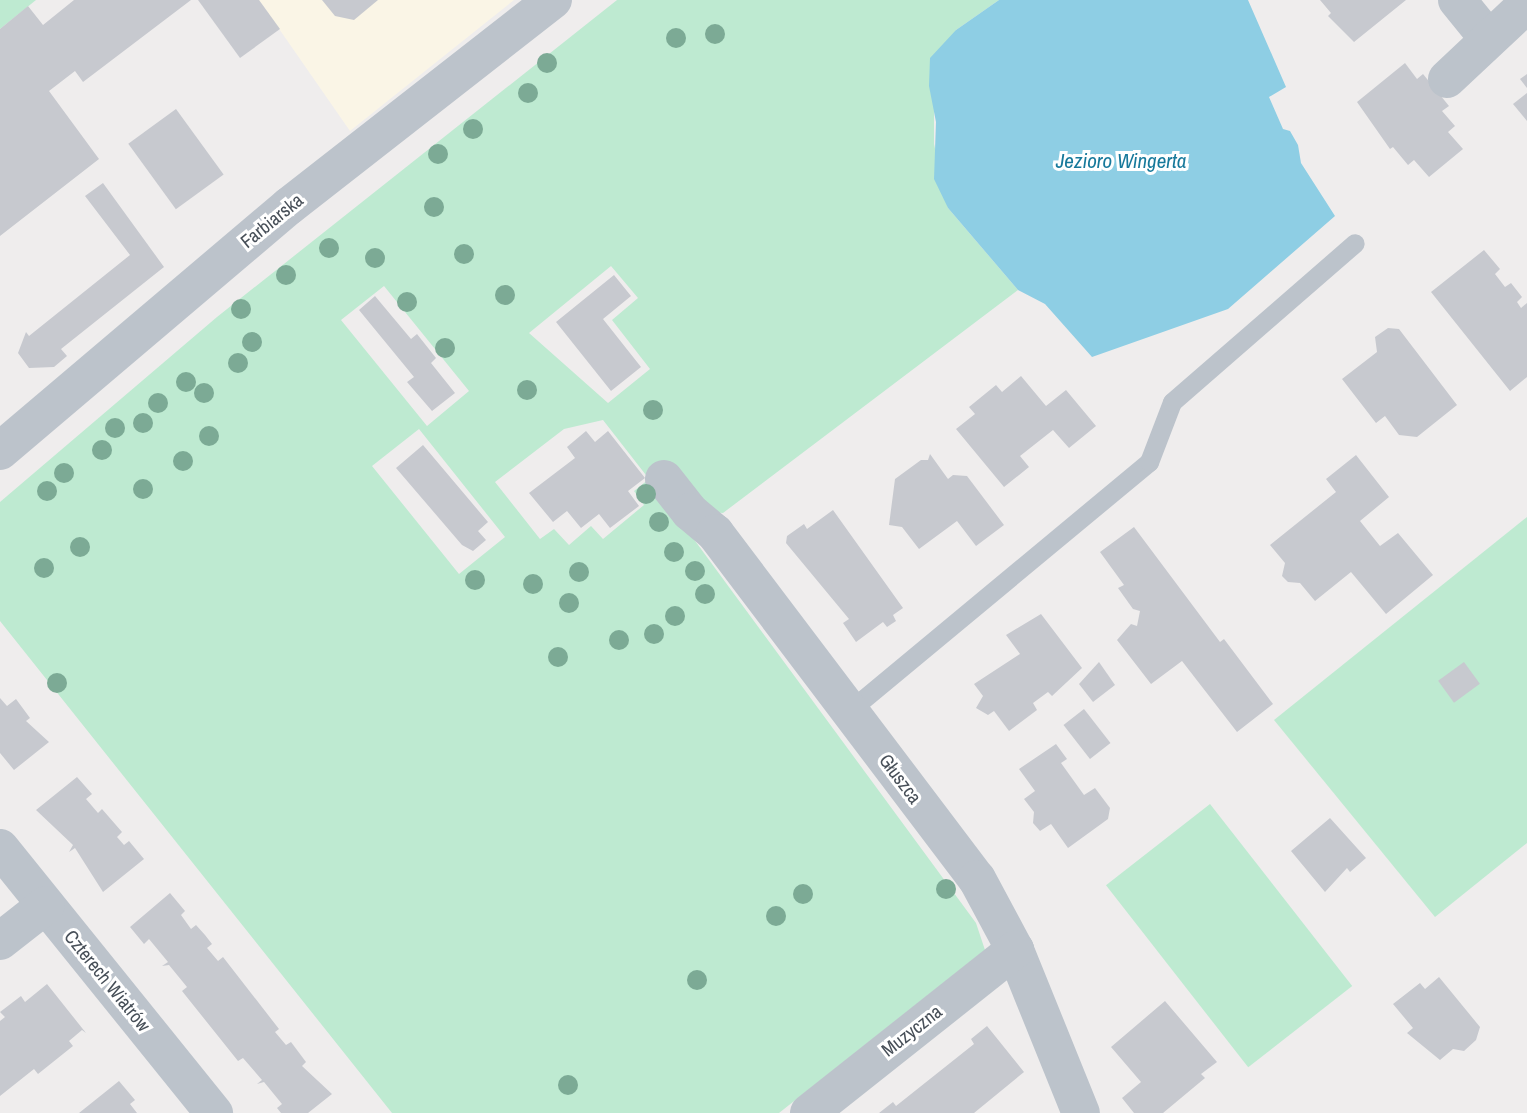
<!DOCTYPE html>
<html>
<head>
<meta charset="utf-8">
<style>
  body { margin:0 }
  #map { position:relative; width:1527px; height:1113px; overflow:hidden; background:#efeded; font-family:"Archivo Narrow",sans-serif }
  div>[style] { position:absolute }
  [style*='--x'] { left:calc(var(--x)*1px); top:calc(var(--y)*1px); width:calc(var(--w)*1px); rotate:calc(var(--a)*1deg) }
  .commercial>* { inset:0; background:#faf5e6 }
  .green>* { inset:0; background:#beead1; transform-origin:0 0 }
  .water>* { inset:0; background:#8ecee4 }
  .building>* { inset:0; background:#c7c9cf; transform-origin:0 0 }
  .service>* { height:19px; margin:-9.5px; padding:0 9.5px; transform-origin:9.5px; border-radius:9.5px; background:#bcc3cb }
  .minor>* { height:38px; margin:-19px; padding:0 19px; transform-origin:19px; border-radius:19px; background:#bcc3cb }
  .trees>* { width:20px; height:20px; margin:-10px; border-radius:50%; background:#7caa95 }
  span { translate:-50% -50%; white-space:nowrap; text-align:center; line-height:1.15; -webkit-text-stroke:6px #fff; paint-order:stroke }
  .street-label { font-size:19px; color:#474f58 }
  .water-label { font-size:21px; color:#17799b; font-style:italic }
</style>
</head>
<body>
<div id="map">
  <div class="commercial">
    <div style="clip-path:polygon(259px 0,514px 0,350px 131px)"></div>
  </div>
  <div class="green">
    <div style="clip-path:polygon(0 0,36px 0,0 29px)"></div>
    <div style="clip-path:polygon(evenodd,617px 0,999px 0,956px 30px,934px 108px,934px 144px,948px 208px,1018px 290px,723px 513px,702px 511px,654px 485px,976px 923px,985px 950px,779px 1113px,392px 1113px,0 621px,0 502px,217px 317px,617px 0,611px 266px,638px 298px,612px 320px,650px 369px,608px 403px,529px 333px,611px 266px,617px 0,384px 286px,469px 391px,427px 426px,341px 320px,384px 286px,617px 0,603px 420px,649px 479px,634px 491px,644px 505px,603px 539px,591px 526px,569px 545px,554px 529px,540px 539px,495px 482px,564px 429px,603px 420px,617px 0,419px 429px,505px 537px,459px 574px,372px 466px,419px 429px)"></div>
    <div style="clip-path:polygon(1527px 517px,1527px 843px,1435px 917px,1274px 720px)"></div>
    <div style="left:1210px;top:804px;width:231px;height:132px;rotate:52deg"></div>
  </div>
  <div class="water">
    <div style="clip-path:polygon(999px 0,1248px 0,1286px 87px,1269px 97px,1283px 129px,1290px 131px,1298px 145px,1301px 163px,1335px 216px,1228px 309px,1092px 357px,1045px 304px,1018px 290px,948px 208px,934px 179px,936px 122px,929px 86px,930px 58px,956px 30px)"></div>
  </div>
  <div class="building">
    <div style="clip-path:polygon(74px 0,191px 0,83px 82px,75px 71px,49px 91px,99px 159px,0 236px,0 29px,28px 6px,43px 25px)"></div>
    <div style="clip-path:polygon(198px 0,259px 0,280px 29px,240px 58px)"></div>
    <div style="clip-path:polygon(322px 0,378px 0,354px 20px,335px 16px)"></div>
    <div style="clip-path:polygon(1320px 0,1406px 0,1354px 42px,1328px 16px,1331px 13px)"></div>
    <div style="clip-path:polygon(1405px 63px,1417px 79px,1423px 74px,1449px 106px,1442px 111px,1455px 126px,1448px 132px,1463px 149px,1429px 177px,1414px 160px,1408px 165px,1393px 147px,1390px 149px,1357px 102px)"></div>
    <div style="clip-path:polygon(1527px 74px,1527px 88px,1520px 79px)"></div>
    <div style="clip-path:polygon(1527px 93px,1527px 121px,1513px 104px)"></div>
    <div style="left:176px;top:109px;width:81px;height:59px;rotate:54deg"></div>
    <div style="clip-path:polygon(103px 183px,164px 267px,61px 349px,67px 356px,54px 367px,29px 368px,18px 353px,26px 332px,29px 336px,130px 255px,85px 196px)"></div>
    <div style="clip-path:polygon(1484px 250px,1500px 269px,1495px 274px,1505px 287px,1511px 283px,1522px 297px,1517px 302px,1521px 308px,1527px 303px,1527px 377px,1510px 391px,1431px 292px)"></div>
    <div style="clip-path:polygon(614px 275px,631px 296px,603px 319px,641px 367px,611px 391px,556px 322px)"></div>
    <div style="clip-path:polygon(375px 296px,411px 339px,417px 334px,436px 358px,431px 363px,455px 393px,432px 411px,407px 382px,414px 377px,359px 310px)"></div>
    <div style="clip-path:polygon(1388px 328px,1399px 329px,1457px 405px,1417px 437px,1399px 435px,1385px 416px,1376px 423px,1342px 379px,1377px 352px,1375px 337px)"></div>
    <div style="clip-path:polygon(1021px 376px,1046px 406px,1066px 390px,1096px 426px,1069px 448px,1053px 430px,1020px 456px,1029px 467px,1004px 487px,956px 429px,975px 414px,969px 407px,996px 385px,1002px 392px)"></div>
    <div style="clip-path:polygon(586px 431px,595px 442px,608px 431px,645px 478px,628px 491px,639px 506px,610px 528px,599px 514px,581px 528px,567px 511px,553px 522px,529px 493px,575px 458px,567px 447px)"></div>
    <div style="clip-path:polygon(423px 445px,488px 522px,478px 531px,486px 540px,473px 551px,462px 545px,396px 468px)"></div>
    <div style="clip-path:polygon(930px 454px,948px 479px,953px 475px,967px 476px,1004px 525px,976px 546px,957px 521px,919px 549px,902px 527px,889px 525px,895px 479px,921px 460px,928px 460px)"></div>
    <div style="clip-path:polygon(1356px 455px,1389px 497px,1360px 521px,1380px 546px,1398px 533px,1433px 575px,1386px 614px,1351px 572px,1315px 601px,1300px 583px,1288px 582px,1282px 576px,1285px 563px,1270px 545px,1336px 492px,1326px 479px)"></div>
    <div style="clip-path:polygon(833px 510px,903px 608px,893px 615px,896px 621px,887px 627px,883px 622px,856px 642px,843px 623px,849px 619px,786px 543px,787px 536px,804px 524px,807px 529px)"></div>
    <div style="clip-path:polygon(1134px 527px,1220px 642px,1224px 639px,1273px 704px,1237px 732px,1182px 661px,1151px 684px,1117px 640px,1131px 624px,1137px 626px,1140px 611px,1133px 609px,1118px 588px,1124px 585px,1100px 552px)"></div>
    <div style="clip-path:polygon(1041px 614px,1082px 668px,1052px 696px,1048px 692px,1033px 703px,1037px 710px,1009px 731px,994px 711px,988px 715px,976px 708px,983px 696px,974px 684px,1020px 654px,1006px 635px)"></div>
    <div style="clip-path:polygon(1099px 662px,1115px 685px,1093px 702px,1079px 684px)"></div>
    <div style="left:1464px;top:662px;width:27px;height:32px;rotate:54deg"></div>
    <div style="clip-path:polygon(0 698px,7px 706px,16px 699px,30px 718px,26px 721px,49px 742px,14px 770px,0 753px)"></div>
    <div style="left:1084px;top:709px;width:43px;height:26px;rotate:52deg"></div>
    <div style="clip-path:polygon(1056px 744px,1067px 759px,1061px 763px,1084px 795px,1095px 788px,1110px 808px,1108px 819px,1068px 848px,1051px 824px,1040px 831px,1033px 823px,1034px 812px,1024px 799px,1035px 791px,1019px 769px)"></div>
    <div style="clip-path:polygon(77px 777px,92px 794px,86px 799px,98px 813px,102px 809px,122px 832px,117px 837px,124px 845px,129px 841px,144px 859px,103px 892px,75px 848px,69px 852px,73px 845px,36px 810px)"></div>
    <div style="clip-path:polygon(1330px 818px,1366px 858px,1350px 872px,1347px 868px,1325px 892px,1291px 851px)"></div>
    <div style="clip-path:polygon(170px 893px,185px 911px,181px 915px,191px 929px,196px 925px,205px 935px,212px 944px,207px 948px,218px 961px,223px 957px,279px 1029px,275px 1032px,286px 1045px,291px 1042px,306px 1062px,302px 1066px,332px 1094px,308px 1113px,281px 1113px,277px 1108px,282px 1104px,264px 1082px,257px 1084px,262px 1080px,243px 1058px,238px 1061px,182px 991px,187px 987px,169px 965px,162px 966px,168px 962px,149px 939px,144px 944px,130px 927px)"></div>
    <div style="clip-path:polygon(1439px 977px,1480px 1027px,1476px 1040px,1464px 1051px,1453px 1049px,1440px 1060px,1407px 1033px,1413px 1028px,1393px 1004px,1420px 983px,1425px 989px)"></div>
    <div style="clip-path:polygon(47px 984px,86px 1033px,82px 1030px,69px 1041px,73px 1046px,38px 1074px,34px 1069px,0 1096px,0 1021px,5px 1017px,0 1012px,21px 996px,25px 1002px)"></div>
    <div style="clip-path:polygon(1165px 1001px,1217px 1062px,1201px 1074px,1205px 1078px,1163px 1113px,1134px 1113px,1122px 1098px,1141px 1082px,1111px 1047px)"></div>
    <div style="clip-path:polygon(987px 1026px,1024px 1072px,974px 1113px,879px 1113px,893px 1102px,896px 1106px,974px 1044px,971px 1039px)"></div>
    <div style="clip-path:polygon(119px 1081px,135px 1100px,130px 1104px,137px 1113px,79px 1113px)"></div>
  </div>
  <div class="service">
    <div style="--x:849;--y:711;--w:390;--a:-39.7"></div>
    <div style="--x:1149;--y:462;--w:64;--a:-69"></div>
    <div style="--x:1172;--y:402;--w:242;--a:-41"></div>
  </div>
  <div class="minor">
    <div style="--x:1457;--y:0;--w:48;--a:51"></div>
    <div style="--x:1447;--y:79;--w:110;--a:-43.2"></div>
    <div style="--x:0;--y:451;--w:379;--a:-40.3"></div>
    <div style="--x:289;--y:206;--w:335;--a:-38"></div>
    <div style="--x:664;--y:479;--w:42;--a:51.8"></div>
    <div style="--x:690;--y:512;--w:33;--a:40"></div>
    <div style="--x:715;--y:533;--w:434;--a:52.9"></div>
    <div style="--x:977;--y:879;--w:81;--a:61.8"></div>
    <div style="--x:1015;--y:950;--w:176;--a:68"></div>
    <div style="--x:0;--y:848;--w:341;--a:51.1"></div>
    <div style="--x:0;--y:941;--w:58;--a:-38"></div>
    <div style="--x:809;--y:1113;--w:263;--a:-38.4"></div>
  </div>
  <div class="trees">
    <div style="left:715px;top:34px"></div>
    <div style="left:676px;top:38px"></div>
    <div style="left:547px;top:63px"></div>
    <div style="left:528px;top:93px"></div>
    <div style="left:473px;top:129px"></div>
    <div style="left:438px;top:154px"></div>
    <div style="left:434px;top:207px"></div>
    <div style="left:329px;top:248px"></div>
    <div style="left:464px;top:254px"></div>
    <div style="left:375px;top:258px"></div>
    <div style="left:286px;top:275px"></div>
    <div style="left:505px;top:295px"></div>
    <div style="left:407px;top:302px"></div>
    <div style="left:241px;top:309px"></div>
    <div style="left:252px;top:342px"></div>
    <div style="left:445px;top:348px"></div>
    <div style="left:238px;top:363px"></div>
    <div style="left:186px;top:382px"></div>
    <div style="left:527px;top:390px"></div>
    <div style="left:204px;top:393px"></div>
    <div style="left:158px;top:403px"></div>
    <div style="left:653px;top:410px"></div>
    <div style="left:143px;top:423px"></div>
    <div style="left:115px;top:428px"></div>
    <div style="left:209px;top:436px"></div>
    <div style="left:102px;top:450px"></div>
    <div style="left:183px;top:461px"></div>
    <div style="left:64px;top:473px"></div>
    <div style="left:143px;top:489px"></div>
    <div style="left:47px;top:491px"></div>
    <div style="left:646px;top:494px"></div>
    <div style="left:659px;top:522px"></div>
    <div style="left:80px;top:547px"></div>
    <div style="left:674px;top:552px"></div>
    <div style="left:44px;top:568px"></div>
    <div style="left:695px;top:571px"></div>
    <div style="left:579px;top:572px"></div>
    <div style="left:475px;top:580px"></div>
    <div style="left:533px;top:584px"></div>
    <div style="left:705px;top:594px"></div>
    <div style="left:569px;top:603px"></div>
    <div style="left:675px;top:616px"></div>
    <div style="left:654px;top:634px"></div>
    <div style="left:619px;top:640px"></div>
    <div style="left:558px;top:657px"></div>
    <div style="left:57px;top:683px"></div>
    <div style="left:946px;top:889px"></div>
    <div style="left:803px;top:894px"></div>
    <div style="left:776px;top:916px"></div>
    <div style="left:697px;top:980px"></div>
    <div style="left:568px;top:1085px"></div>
  </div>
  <div class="street-label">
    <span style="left:272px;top:221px;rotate:-39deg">Farbiarska</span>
    <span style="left:900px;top:779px;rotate:53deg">Głuszca</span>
    <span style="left:107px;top:981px;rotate:51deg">Czterech Wiatrów</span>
    <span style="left:912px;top:1031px;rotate:-38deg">Muzyczna</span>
  </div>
  <div class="water-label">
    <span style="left:1121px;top:161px">Jezioro Wingerta</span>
  </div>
</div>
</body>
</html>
